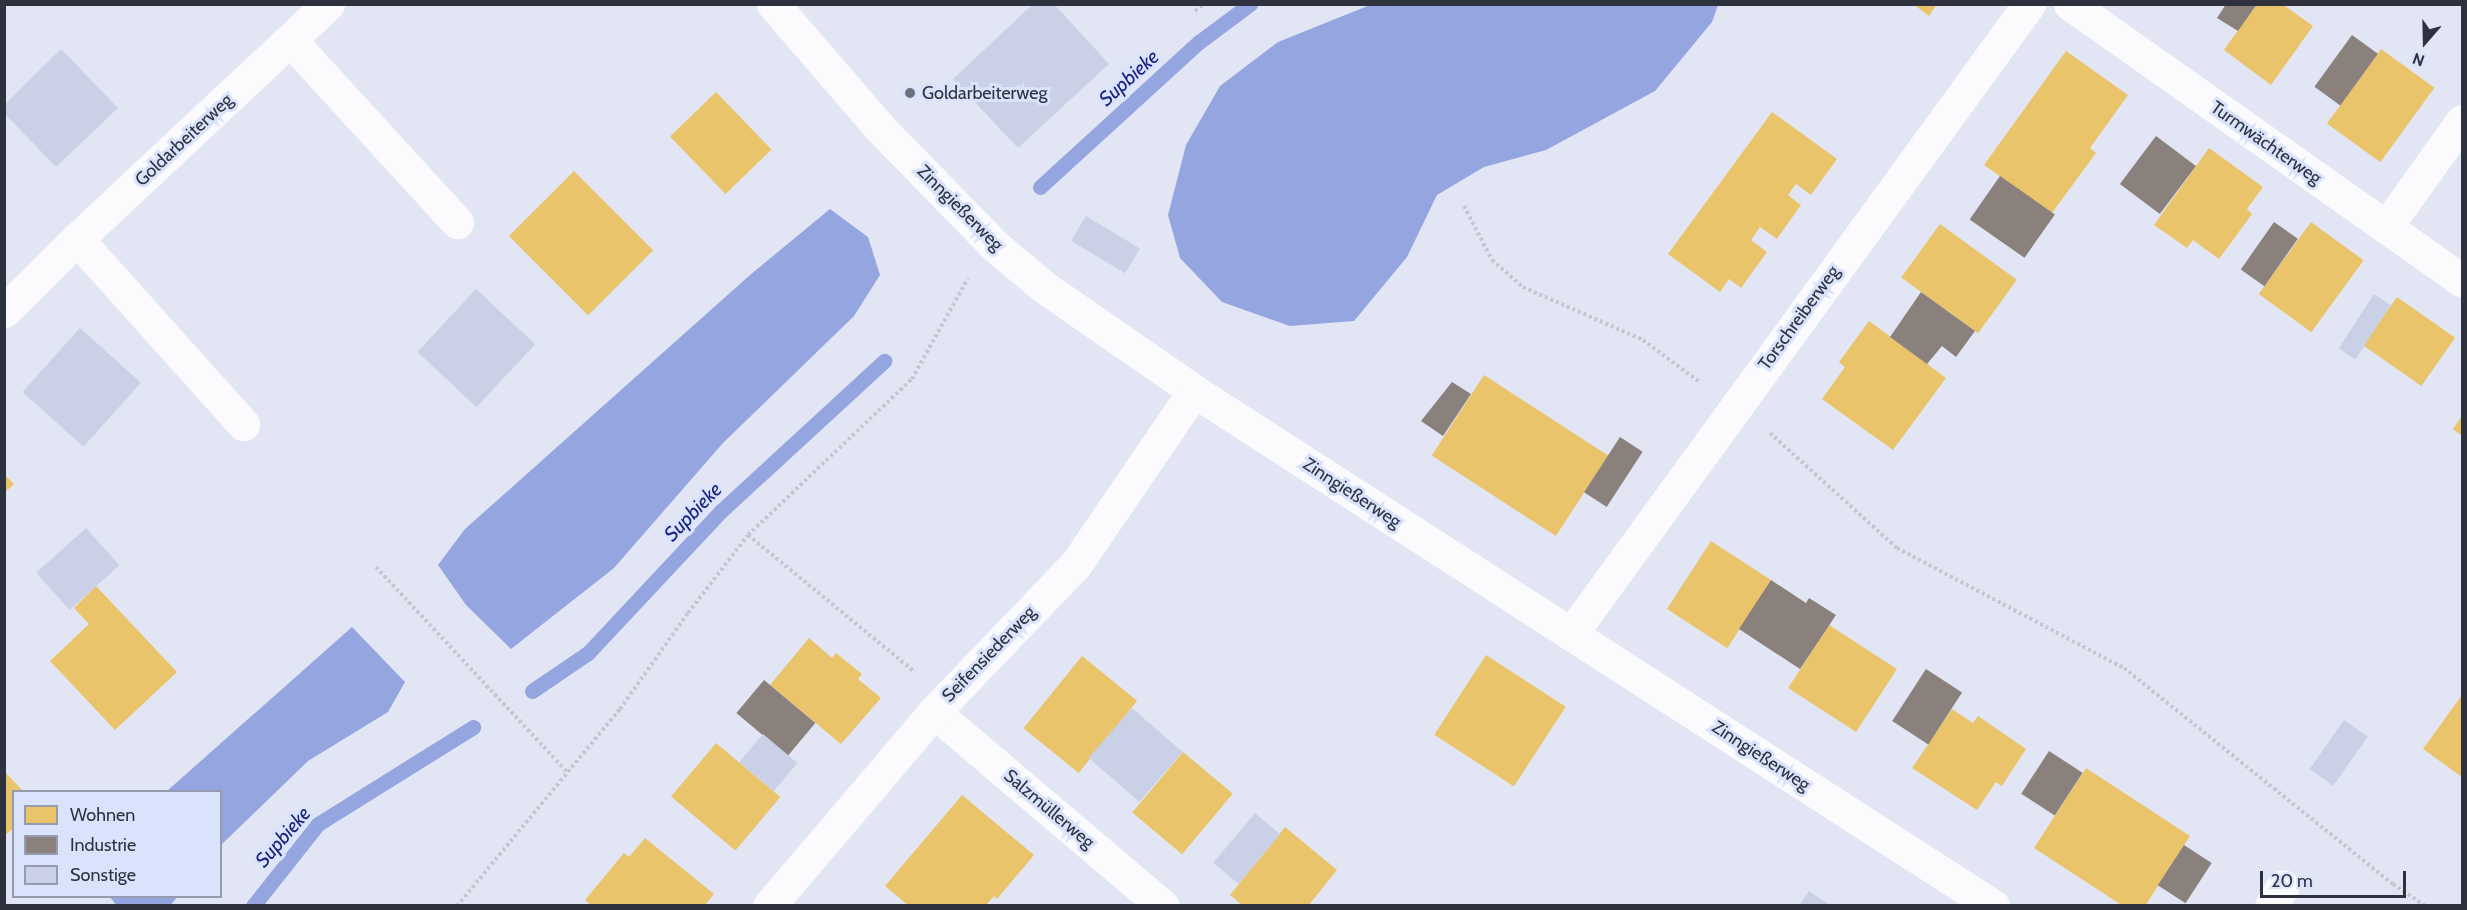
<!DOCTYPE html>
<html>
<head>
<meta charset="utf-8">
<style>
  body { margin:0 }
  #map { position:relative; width:2467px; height:910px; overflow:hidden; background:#e2e6f4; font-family:Cabin,sans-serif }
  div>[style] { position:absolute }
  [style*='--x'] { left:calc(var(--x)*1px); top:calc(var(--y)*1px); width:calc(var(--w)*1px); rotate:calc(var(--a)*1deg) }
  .water>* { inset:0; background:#94a5e0 }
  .homes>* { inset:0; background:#e9c46a; transform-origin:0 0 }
  .industry>* { inset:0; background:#8a817c; transform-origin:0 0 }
  .stream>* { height:15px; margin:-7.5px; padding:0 7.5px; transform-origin:7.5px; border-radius:7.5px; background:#94a5e0 }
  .building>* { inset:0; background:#cad1e7; transform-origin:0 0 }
  .path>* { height:4px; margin-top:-2px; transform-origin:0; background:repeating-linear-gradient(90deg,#c6c7ce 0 3px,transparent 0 6px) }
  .minor>* { height:33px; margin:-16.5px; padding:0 16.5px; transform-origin:16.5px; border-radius:16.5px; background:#fbfbfd }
  .dots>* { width:16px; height:16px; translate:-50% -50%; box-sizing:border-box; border:3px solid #dae3fc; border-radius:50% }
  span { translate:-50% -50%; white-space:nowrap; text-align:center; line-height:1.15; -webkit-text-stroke:6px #dae3fc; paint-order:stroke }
  .poi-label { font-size:18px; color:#2d323e }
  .left { translate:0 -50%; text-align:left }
  .street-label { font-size:18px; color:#2d323e }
  .water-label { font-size:20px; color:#1a247e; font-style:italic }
  .frame { position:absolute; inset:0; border:6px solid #2d323e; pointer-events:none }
  .legend { position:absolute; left:12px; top:790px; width:210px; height:108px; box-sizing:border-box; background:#dae3fc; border:2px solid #959cb0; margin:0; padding:8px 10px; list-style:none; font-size:18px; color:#2d323e }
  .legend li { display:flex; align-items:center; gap:12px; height:30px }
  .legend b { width:30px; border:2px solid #959cb0 }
  .north { position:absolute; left:2395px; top:12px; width:60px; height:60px; -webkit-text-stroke:4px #dae3fc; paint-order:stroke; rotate:200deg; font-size:16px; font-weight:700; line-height:24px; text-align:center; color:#2d323e }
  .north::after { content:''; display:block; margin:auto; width:21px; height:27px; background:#2d323e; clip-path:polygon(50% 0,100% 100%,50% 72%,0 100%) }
  .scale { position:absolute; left:2260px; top:871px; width:146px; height:27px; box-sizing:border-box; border:3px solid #2d323e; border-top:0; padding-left:8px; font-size:18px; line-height:21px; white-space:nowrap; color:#2d323e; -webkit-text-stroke:4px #dae3fc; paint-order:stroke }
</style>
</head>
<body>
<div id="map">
  <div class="water">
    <div style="clip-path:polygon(1370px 5px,1370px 4px,1718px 5px,1712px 22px,1655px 91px,1546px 150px,1484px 167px,1437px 195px,1407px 257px,1354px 321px,1290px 326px,1222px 302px,1180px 258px,1168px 215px,1186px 145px,1220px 86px,1278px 42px)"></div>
    <div style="clip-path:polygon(830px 209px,868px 237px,880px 275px,854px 316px,723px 443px,614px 568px,511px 649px,466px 605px,438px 565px,465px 529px,750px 275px)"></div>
    <div style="clip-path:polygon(352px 627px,405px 682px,388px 712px,308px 761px,221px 845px,220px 792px,167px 791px)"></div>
    <div style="clip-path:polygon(110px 897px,177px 897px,170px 906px,116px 905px)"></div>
  </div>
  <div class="homes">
    <div style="clip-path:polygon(1913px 4px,1937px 4px,1929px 16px)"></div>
    <div style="clip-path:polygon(2257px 4px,2282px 4px,2313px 26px,2271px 85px,2224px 50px)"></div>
    <div style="left:2381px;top:49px;width:66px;height:92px;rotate:36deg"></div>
    <div style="clip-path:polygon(2066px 51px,2128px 95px,2090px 148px,2096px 153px,2052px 213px,1984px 165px)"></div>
    <div style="left:716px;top:92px;width:80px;height:64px;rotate:46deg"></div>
    <div style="clip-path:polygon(1772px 112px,1837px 159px,1811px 195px,1796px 184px,1788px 195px,1801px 205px,1777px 239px,1760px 227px,1751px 240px,1767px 252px,1741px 288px,1729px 279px,1720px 292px,1668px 254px)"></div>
    <div style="clip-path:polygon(2209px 148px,2263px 187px,2247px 209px,2252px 214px,2219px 259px,2193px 240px,2187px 248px,2154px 225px)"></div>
    <div style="left:574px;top:171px;width:112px;height:92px;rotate:45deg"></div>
    <div style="left:2311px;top:222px;width:65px;height:89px;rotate:36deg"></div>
    <div style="left:1940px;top:224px;width:95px;height:66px;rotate:36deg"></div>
    <div style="left:2397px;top:297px;width:71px;height:59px;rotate:35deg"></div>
    <div style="clip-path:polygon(1869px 321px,1946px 378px,1893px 450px,1822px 399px,1845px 367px,1839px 362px)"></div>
    <div style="left:1484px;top:375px;width:148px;height:96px;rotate:33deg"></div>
    <div style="clip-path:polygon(2462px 416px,2462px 436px,2453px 429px)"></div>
    <div style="clip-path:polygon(4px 474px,14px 484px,4px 493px)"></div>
    <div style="left:1711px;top:541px;width:72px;height:81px;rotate:33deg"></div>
    <div style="clip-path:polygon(96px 586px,177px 672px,115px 730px,50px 661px,89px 624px,74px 608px)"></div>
    <div style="left:1829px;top:625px;width:81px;height:75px;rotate:33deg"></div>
    <div style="clip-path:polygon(809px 638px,832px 658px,836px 653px,862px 674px,858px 679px,881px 698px,841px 744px,770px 685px)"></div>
    <div style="left:1486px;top:655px;width:95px;height:95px;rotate:33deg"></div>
    <div style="left:1082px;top:656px;width:71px;height:93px;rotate:39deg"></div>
    <div style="clip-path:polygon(2462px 695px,2462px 777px,2423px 749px)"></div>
    <div style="clip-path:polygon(1952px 709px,1973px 723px,1978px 716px,2026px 749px,2002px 786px,1996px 782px,1977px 810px,1912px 768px)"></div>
    <div style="left:716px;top:743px;width:84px;height:70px;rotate:40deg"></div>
    <div style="left:1183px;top:752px;width:65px;height:79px;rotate:40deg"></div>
    <div style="clip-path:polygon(2086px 768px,2190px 836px,2145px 906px,2123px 906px,2034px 848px)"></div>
    <div style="clip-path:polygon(4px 771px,24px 792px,14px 792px,14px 828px,4px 836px)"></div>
    <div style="clip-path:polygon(962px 795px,1034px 855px,997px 899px,994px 896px,985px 906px,909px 906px,885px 886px)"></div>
    <div style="clip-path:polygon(1285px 827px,1337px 870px,1308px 906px,1243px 906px,1230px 895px)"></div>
    <div style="clip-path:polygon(645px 838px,714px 894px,704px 906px,592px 906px,585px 900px,624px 853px,629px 857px)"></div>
  </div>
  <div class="industry">
    <div style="clip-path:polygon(2226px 4px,2257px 4px,2238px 31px,2217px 18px)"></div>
    <div style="left:2352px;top:35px;width:32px;height:64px;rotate:36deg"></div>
    <div style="left:2156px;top:136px;width:50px;height:60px;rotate:37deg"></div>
    <div style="left:2000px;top:176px;width:67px;height:53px;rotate:35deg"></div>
    <div style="left:2274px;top:222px;width:29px;height:58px;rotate:35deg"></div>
    <div style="clip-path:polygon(1921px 292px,1975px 331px,1956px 357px,1942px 346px,1927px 364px,1890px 337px)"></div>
    <div style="clip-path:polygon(1452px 382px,1471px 394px,1443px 436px,1421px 421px)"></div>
    <div style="left:1620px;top:437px;width:27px;height:66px;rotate:33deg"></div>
    <div style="clip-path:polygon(1771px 580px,1806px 603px,1809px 598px,1836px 615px,1800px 669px,1739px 629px)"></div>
    <div style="left:1926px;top:669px;width:43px;height:62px;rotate:33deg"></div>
    <div style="left:764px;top:680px;width:67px;height:43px;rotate:40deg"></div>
    <div style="left:2049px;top:751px;width:40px;height:51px;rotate:33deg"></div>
    <div style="left:2184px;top:845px;width:33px;height:48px;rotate:33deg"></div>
  </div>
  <div class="stream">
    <div style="--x:1040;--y:187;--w:215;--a:-42.4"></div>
    <div style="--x:1199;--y:42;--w:64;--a:-36.7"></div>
    <div style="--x:532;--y:691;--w:68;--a:-34.2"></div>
    <div style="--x:588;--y:653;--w:195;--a:-46.9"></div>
    <div style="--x:721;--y:511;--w:222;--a:-42.6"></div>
    <div style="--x:253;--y:906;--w:105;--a:-51.6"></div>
    <div style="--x:318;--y:824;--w:183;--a:-32"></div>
  </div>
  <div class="building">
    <div style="clip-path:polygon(1033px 4px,1054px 4px,1109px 64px,1018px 148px,953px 79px)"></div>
    <div style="clip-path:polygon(61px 49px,118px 108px,56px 167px,5px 114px,5px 104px)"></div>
    <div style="left:1086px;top:216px;width:63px;height:29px;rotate:31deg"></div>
    <div style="left:476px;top:289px;width:81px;height:86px;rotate:43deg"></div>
    <div style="left:2374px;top:294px;width:20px;height:65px;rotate:33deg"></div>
    <div style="left:80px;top:328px;width:82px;height:86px;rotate:42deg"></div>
    <div style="left:86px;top:528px;width:50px;height:67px;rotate:48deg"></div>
    <div style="left:1132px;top:708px;width:67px;height:66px;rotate:41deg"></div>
    <div style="left:2344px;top:720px;width:29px;height:60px;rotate:35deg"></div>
    <div style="left:763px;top:734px;width:45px;height:37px;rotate:40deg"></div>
    <div style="left:1255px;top:813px;width:33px;height:65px;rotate:40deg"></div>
    <div style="clip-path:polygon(1809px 891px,1831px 906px,1799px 906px)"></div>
  </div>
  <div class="path">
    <div style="--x:1195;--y:11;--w:11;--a:-38"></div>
    <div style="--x:1464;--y:206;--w:61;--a:62.6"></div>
    <div style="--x:1492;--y:260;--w:41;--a:41.1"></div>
    <div style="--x:1523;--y:287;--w:131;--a:23.8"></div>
    <div style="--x:1643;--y:340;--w:72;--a:36.6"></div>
    <div style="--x:1770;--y:433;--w:171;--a:42.2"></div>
    <div style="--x:1897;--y:548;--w:257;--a:27.9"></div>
    <div style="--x:2124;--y:668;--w:345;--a:38.8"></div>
    <div style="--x:2393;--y:884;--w:40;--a:34"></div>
    <div style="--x:748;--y:535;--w:216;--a:39.4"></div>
    <div style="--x:376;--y:567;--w:280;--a:47"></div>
    <div style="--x:457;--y:906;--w:256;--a:-50.4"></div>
    <div style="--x:620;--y:709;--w:118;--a:-54.7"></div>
    <div style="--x:688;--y:613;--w:98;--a:-52.4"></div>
    <div style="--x:748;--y:535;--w:226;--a:-43.6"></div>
    <div style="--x:912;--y:379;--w:115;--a:-61"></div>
  </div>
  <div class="minor">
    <div style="--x:773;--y:4;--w:162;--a:49.2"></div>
    <div style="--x:879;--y:127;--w:166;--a:45.7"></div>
    <div style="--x:995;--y:246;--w:64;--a:39.9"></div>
    <div style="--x:1044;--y:287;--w:183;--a:34.7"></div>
    <div style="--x:1194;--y:391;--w:951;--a:32.8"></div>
    <div style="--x:2070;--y:4;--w:480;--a:35.2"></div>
    <div style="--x:291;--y:41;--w:246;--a:47.5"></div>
    <div style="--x:2386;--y:227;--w:130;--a:-54.4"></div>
    <div style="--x:77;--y:239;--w:249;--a:48.1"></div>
    <div style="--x:4;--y:311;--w:103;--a:-44.6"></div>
    <div style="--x:77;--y:239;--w:344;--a:-43.1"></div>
    <div style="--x:1571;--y:634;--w:779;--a:-53.98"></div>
    <div style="--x:934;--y:712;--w:300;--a:40.3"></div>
    <div style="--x:769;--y:906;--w:255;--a:-49.6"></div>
    <div style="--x:934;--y:712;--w:205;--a:-46.2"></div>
    <div style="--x:1076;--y:564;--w:209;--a:-55.7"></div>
    <div style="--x:2271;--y:906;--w:23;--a:-59"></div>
  </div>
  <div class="dots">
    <div style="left:910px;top:93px;background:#6c717e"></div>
  </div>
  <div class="poi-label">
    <span class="left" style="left:922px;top:93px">Goldarbeiterweg</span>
  </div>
  <div class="street-label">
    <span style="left:184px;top:140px;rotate:-43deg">Goldarbeiterweg</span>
    <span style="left:2266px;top:143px;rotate:35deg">Turmwächterweg</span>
    <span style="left:960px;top:208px;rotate:45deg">Zinngießerweg</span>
    <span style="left:1799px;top:318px;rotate:-54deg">Torschreiberweg</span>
    <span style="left:1352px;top:493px;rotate:33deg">Zinngießerweg</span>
    <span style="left:989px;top:654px;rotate:-46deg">Seifensiederweg</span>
    <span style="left:1761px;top:756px;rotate:33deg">Zinngießerweg</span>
    <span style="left:1049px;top:809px;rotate:40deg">Salzmüllerweg</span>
  </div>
  <div class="water-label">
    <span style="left:1129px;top:78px;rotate:-42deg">Supbieke</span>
    <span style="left:693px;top:512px;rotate:-46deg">Supbieke</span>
    <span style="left:283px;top:837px;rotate:-49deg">Supbieke</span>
  </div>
  <div class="frame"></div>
  <ul class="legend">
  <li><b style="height:16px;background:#e9c46a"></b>Wohnen</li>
  <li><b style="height:16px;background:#8a817c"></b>Industrie</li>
  <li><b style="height:16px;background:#cad1e7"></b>Sonstige</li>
  </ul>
  <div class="north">N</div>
  <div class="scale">20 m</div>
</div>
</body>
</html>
